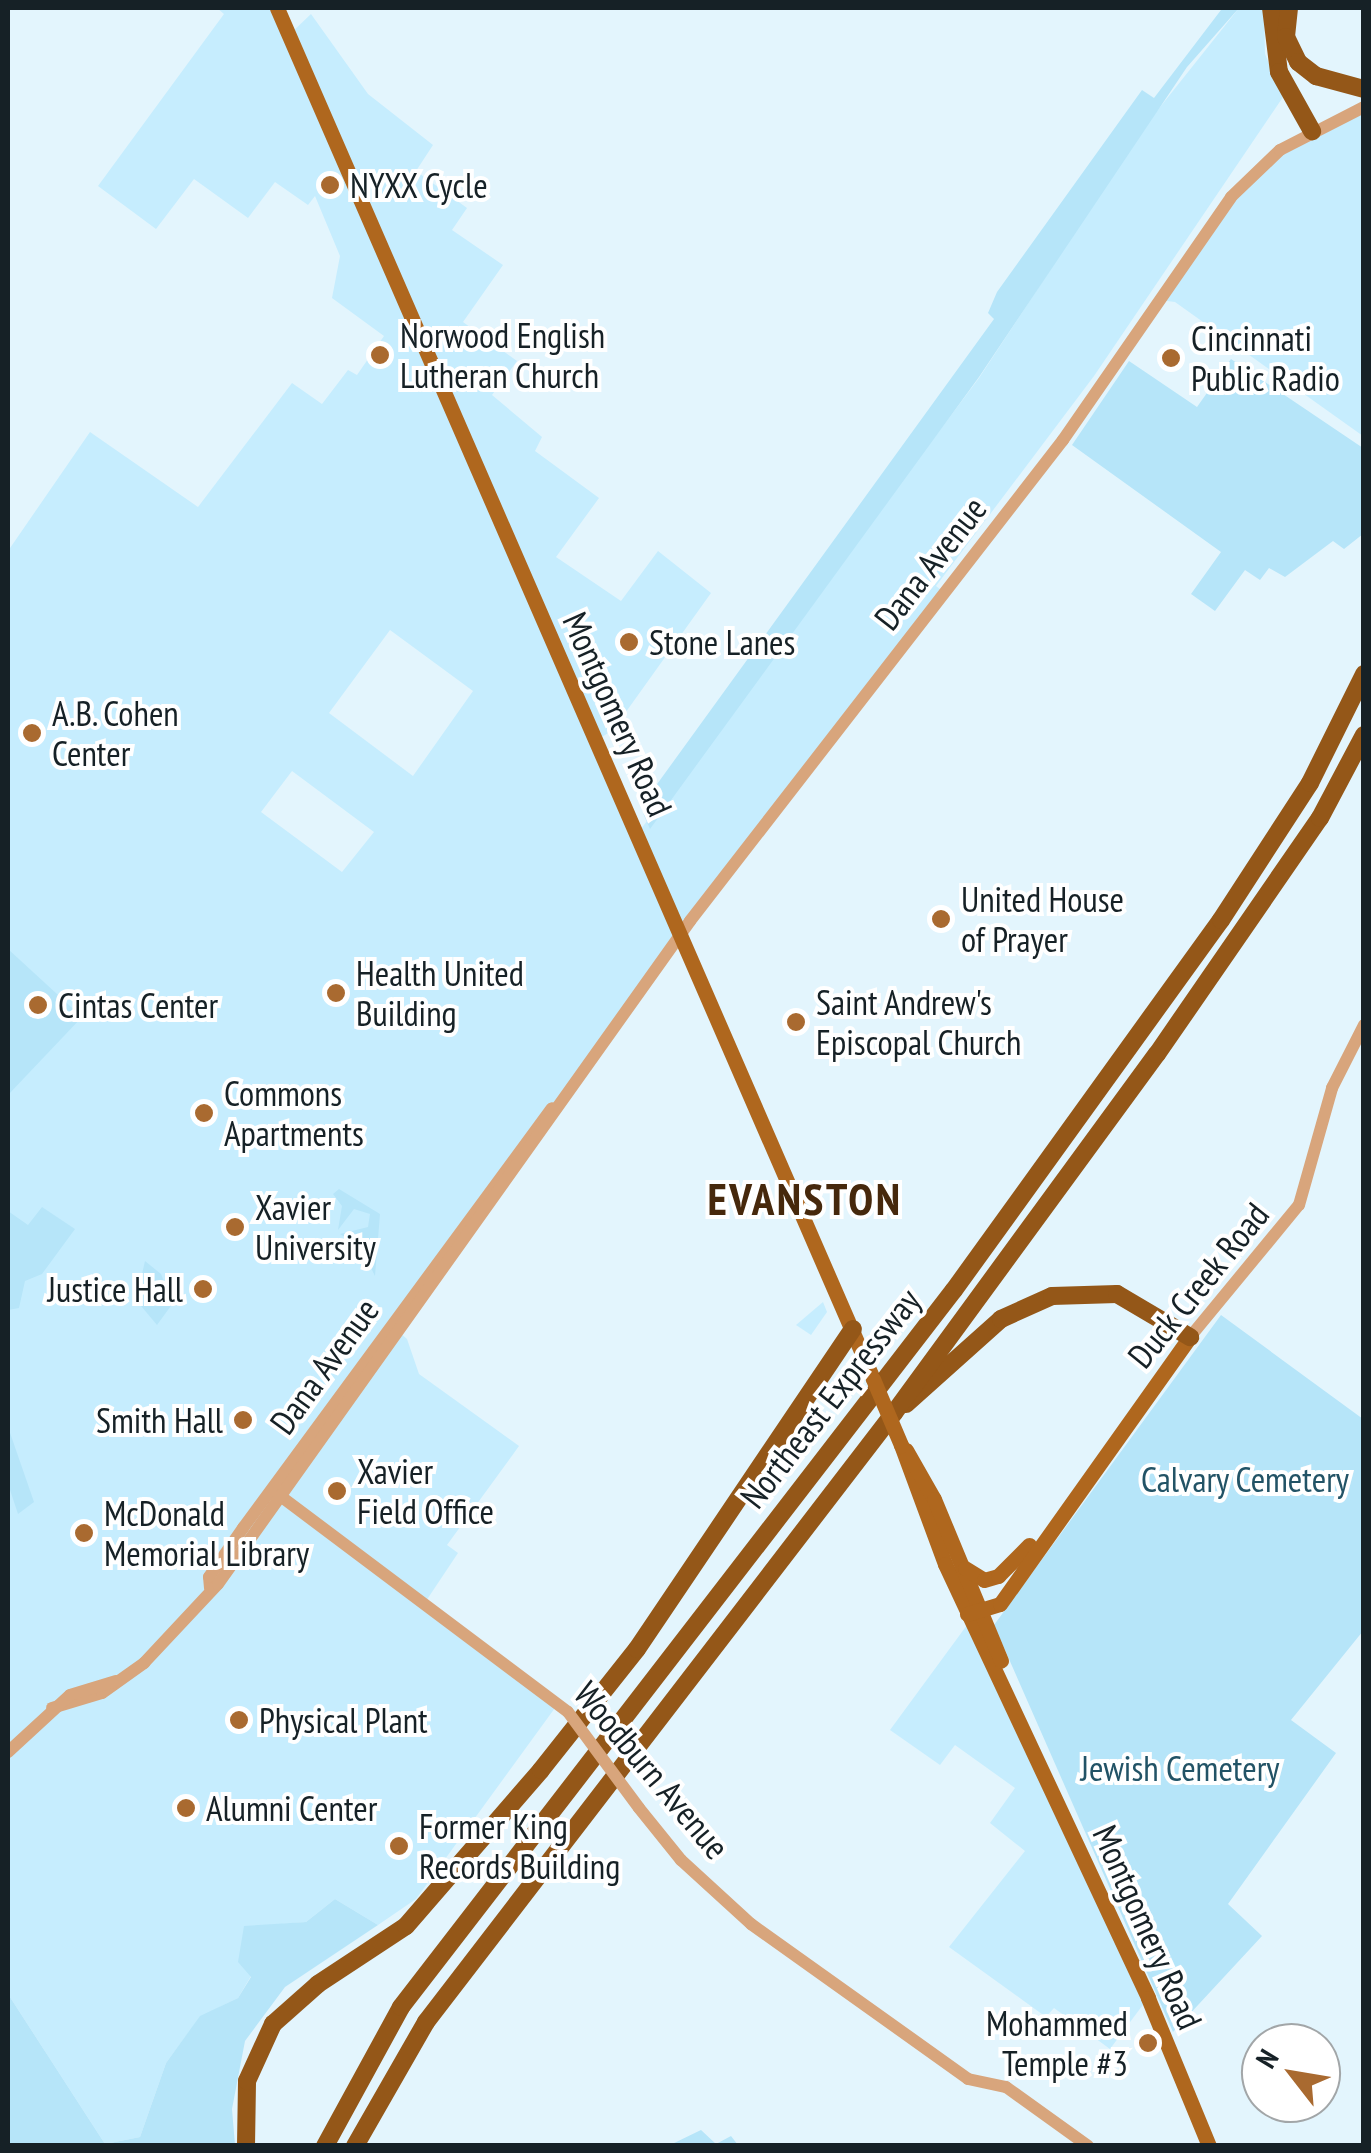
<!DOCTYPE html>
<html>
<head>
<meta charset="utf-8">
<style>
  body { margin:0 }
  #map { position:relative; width:1371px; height:2153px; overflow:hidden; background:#e3f5fd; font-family:"PT Sans Narrow",sans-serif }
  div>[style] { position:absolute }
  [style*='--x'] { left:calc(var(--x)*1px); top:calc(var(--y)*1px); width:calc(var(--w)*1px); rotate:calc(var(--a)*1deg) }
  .built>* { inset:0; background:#c6edfe }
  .green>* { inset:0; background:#b6e5f9 }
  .tertiary>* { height:12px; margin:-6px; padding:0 6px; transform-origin:6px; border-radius:6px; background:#d8a57c }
  .primary>* { height:15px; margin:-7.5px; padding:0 7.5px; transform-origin:7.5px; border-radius:7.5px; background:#af671e }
  .motorway>* { height:18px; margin:-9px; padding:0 9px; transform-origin:9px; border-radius:9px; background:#945718 }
  .tertiary-bridge>* { height:12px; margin:-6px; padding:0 6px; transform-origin:6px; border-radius:6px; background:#d8a57c }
  .primary-bridge>* { height:15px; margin:-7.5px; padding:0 7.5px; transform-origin:7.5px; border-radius:7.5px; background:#af671e }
  .dots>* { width:28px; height:28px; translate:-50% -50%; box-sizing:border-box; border:5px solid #fff; border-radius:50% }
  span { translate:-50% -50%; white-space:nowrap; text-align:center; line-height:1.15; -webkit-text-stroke:8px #fff; paint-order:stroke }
  .poi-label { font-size:35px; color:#162126 }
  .left { translate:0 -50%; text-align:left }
  .right { translate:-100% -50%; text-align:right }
  .street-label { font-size:35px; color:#162126 }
  .park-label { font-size:35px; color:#225366 }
  .district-label { font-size:45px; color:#46280c; font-weight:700; letter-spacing:2.5px }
  .frame { position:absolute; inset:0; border:10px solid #162126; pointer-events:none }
  .north { position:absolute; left:1241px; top:2023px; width:100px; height:100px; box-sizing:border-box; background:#fff; border:2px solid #a2a6a8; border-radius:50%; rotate:301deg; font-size:28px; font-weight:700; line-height:40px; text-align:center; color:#162126 }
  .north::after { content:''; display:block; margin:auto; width:35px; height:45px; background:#a96a30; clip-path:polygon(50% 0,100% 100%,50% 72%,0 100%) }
</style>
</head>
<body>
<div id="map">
  <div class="built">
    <div style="clip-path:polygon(evenodd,217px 8px,277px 8px,289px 35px,311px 14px,368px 94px,433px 145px,416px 171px,467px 208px,452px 230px,503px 265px,463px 322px,517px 361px,492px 395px,542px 437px,535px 451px,599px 498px,556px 557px,621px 601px,658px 551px,711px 593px,613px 730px,597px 740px,638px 833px,979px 378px,1145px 126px,1239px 8px,1264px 8px,1265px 54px,1283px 97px,1094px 376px,936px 586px,945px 593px,391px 1325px,407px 1339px,419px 1374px,519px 1446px,447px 1545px,458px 1553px,426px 1601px,560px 1701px,416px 1899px,378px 1925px,335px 1899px,306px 1922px,244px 1927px,251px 1976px,238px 1998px,200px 2017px,166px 2063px,140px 2137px,105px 2144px,8px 1994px,8px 551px,90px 432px,198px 507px,292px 383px,322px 404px,348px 370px,357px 375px,384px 336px,332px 298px,340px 256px,315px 196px,308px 205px,275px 182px,248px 218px,194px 179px,156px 229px,98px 186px,224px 14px,217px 8px,390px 630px,473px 691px,413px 776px,329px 713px,390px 630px,217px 8px,292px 771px,374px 832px,342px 872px,261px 812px,292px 771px)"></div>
    <div style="clip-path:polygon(1363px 107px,1363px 436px,1175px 302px,1159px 300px,1256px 169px)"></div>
    <div style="clip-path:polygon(823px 1302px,827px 1312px,811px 1335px,796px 1325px)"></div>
    <div style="clip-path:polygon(970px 1621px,1148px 1998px,1110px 2049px,1054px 2008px,1046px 2017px,949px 1947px,1025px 1851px,990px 1823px,1015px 1788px,955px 1745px,940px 1765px,890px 1730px)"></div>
  </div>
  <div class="green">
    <div style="clip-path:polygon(1239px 8px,1187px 67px,979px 377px,650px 829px,643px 813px,652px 802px,647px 798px,994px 319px,988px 313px,997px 292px,1142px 90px,1154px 98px,1221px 10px)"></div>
    <div style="clip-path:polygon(1231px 359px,1363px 448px,1363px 534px,1344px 549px,1333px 541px,1285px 577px,1269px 568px,1260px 580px,1245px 570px,1215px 611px,1191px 594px,1221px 552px,1072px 445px,1129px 361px,1197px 407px)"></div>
    <div style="clip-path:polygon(8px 949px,82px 1017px,8px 1095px)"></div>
    <div style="clip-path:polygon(339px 1189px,380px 1214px,375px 1276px,361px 1248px,340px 1234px,368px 1227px,370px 1214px,354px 1209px,338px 1230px,342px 1206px,333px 1194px)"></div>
    <div style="clip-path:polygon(42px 1207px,75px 1229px,42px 1274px,25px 1281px,19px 1308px,8px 1310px,8px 1211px,28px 1225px)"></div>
    <div style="clip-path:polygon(145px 1261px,161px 1274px,173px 1303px,157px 1325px,136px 1300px)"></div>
    <div style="clip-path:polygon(1221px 1315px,1363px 1419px,1363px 1631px,1291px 1720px,1336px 1753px,1228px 1904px,1262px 1936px,1173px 2032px,994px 1625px)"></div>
    <div style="clip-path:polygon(8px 1427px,34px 1502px,18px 1514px,8px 1484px)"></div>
    <div style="clip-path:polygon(335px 1899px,378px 1925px,285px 1987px,245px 2041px,232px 2109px,235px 2145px,8px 2145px,8px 1994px,105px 2144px,140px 2137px,166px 2063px,200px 2016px,238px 1998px,251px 1977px,238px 1962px,244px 1926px,306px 1922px)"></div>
    <div style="clip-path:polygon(701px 2130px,716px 2144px,731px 2136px,738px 2145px,670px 2145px)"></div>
  </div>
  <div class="tertiary">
    <div style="--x:1190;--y:1337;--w:171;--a:-50.5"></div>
    <div style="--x:1299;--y:1205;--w:122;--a:-74.2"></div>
    <div style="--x:1332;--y:1088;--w:71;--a:-63.1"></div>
    <div style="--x:275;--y:1492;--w:366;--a:36.9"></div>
    <div style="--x:210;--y:1588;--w:11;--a:-95"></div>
    <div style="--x:209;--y:1577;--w:60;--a:-55.2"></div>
    <div style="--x:243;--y:1528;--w:521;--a:-53.66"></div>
    <div style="--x:52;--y:1708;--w:52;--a:-16.7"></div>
    <div style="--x:102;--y:1693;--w:52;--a:-35.5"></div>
    <div style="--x:144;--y:1663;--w:108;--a:-46.9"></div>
    <div style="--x:218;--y:1584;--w:814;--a:-54.55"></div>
    <div style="--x:690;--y:921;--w:609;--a:-52.21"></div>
    <div style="--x:1063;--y:440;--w:295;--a:-55.3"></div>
    <div style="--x:1231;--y:197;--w:68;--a:-43.8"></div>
    <div style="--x:1280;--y:150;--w:94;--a:-27.1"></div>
    <div style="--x:8;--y:1752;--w:84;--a:-42.6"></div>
    <div style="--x:70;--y:1695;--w:48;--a:-16.9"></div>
    <div style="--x:639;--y:1808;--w:67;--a:51.1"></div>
    <div style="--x:681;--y:1860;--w:95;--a:42.4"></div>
    <div style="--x:751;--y:1924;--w:267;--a:35.5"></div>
    <div style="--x:968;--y:2079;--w:39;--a:12"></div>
    <div style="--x:1006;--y:2087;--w:101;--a:35.7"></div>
  </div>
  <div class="primary">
    <div style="--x:277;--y:8;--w:1495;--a:66.5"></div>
    <div style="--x:901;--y:1445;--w:127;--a:69.7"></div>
    <div style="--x:945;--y:1564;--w:479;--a:64.9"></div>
    <div style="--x:1148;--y:1998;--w:160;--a:67.6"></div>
    <div style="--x:906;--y:1450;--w:56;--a:60.3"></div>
    <div style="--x:934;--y:1499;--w:175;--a:67.5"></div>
    <div style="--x:965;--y:1568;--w:22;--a:32"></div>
    <div style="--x:984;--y:1580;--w:15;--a:-16"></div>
    <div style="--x:998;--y:1576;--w:44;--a:-45"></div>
    <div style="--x:967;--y:1614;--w:34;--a:-17"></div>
    <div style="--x:1000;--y:1604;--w:328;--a:-54.6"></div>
  </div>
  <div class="motorway">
    <div style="--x:1271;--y:8;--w:64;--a:82.9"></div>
    <div style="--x:1279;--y:72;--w:68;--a:60.8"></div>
    <div style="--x:1289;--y:8;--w:29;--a:96"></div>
    <div style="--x:1286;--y:37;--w:28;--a:64"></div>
    <div style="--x:1298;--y:62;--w:23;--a:38"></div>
    <div style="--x:1316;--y:76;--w:50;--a:15.2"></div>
    <div style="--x:906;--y:1404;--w:127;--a:-41.8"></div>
    <div style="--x:1001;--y:1319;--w:56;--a:-24.3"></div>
    <div style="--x:1052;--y:1296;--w:65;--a:-1.8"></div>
    <div style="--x:1117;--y:1294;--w:85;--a:30.5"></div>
    <div style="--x:246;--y:2146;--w:65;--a:-89.1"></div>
    <div style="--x:247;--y:2081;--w:63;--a:-65.5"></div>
    <div style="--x:273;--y:2024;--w:60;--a:-41.6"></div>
    <div style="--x:318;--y:1984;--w:105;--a:-33.4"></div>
    <div style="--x:406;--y:1926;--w:206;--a:-49.1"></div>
    <div style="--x:541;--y:1770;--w:154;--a:-51.6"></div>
    <div style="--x:637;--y:1649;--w:386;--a:-56"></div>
    <div style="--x:325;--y:2146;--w:158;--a:-61.3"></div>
    <div style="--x:401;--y:2007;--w:905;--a:-52.36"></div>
    <div style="--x:954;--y:1290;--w:456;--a:-54.2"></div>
    <div style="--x:1221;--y:920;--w:163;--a:-57"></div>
    <div style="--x:1310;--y:783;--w:122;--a:-63.6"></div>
    <div style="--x:355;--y:2146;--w:143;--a:-60.2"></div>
    <div style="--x:426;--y:2022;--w:768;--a:-52.46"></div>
    <div style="--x:894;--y:1413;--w:445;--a:-53.8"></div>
    <div style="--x:1157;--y:1054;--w:287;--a:-55.4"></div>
    <div style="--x:1320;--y:818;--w:94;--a:-62.1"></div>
  </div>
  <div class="tertiary-bridge">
    <div style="--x:568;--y:1712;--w:119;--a:53.5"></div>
  </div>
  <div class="primary-bridge">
    <div style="--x:873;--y:1379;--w:72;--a:67"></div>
  </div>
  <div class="dots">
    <div style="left:330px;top:185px;background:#a96a30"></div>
    <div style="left:380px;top:355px;background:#a96a30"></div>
    <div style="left:1171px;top:358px;background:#a96a30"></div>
    <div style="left:629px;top:642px;background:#a96a30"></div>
    <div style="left:32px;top:733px;background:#a96a30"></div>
    <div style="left:941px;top:919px;background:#a96a30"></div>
    <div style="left:336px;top:993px;background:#a96a30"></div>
    <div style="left:38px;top:1005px;background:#a96a30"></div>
    <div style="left:796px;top:1022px;background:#a96a30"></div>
    <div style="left:204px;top:1113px;background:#a96a30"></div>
    <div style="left:235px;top:1227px;background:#a96a30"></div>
    <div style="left:203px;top:1289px;background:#a96a30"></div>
    <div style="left:243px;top:1420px;background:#a96a30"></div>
    <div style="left:337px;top:1491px;background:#a96a30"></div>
    <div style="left:84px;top:1533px;background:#a96a30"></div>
    <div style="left:239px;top:1720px;background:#a96a30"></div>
    <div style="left:186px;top:1808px;background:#a96a30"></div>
    <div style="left:399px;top:1846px;background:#a96a30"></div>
    <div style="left:1148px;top:2043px;background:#a96a30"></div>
  </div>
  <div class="poi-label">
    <span class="left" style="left:350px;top:185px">NYXX Cycle</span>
    <span class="left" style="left:400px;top:355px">Norwood English<br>Lutheran Church</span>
    <span class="left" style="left:1191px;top:358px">Cincinnati<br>Public Radio</span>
    <span class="left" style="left:649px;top:642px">Stone Lanes</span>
    <span class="left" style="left:52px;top:733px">A.B. Cohen<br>Center</span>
    <span class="left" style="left:961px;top:919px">United House<br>of Prayer</span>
    <span class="left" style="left:356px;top:993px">Health United<br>Building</span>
    <span class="left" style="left:816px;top:1022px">Saint Andrew's<br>Episcopal Church</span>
    <span class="left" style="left:58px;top:1005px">Cintas Center</span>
    <span class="left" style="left:224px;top:1113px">Commons<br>Apartments</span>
    <span class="left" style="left:255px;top:1227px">Xavier<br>University</span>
    <span class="right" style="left:183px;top:1289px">Justice Hall</span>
    <span class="right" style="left:223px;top:1420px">Smith Hall</span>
    <span class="left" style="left:357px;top:1491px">Xavier<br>Field Office</span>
    <span class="left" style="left:104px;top:1533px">McDonald<br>Memorial Library</span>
    <span class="left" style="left:259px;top:1720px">Physical Plant</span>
    <span class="left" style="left:206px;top:1808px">Alumni Center</span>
    <span class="left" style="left:419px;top:1846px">Former King<br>Records Building</span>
    <span class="right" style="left:1128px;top:2043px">Mohammed<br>Temple #3</span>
  </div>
  <div class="street-label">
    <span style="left:930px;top:563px;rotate:-52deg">Dana Avenue</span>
    <span style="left:618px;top:714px;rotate:66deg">Montgomery Road</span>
    <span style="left:1198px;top:1285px;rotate:-51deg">Duck Creek Road</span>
    <span style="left:324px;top:1366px;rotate:-54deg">Dana Avenue</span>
    <span style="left:830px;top:1398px;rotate:-52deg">Northeast Expressway</span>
    <span style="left:652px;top:1770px;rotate:50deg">Woodburn Avenue</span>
    <span style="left:1148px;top:1927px;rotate:66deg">Montgomery Road</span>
  </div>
  <div class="park-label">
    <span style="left:1245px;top:1479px">Calvary Cemetery</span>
    <span style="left:1180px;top:1768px">Jewish Cemetery</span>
  </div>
  <div class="district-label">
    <span style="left:805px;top:1199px">EVANSTON</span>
  </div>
  <div class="frame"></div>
  <div class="north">N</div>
</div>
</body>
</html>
